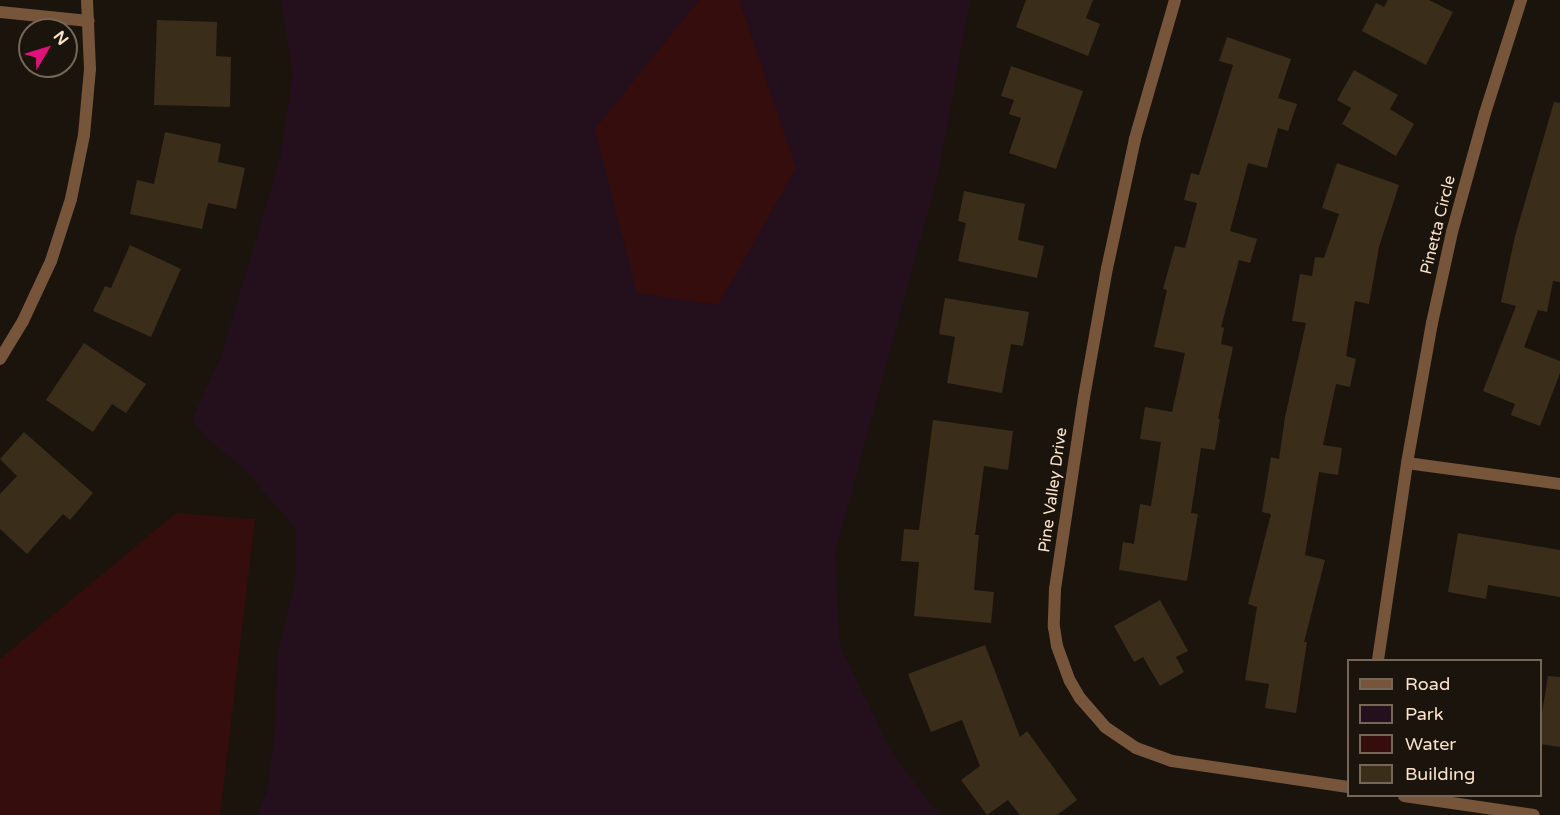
<!DOCTYPE html>
<html>
<head>
<meta charset="utf-8">
<style>
  body { margin:0 }
  #map { position:relative; width:1560px; height:815px; overflow:hidden; background:#1b140c; font-family:"Varela Round",sans-serif }
  div>[style] { position:absolute }
  [style*='--x'] { left:calc(var(--x)*1px); top:calc(var(--y)*1px); width:calc(var(--w)*1px); rotate:calc(var(--a)*1deg) }
  .green>* { inset:0; background:#24101d }
  .water>* { inset:0; background:#340d0c }
  .building>* { inset:0; background:#3a2d1a }
  .street>* { height:12px; margin:-6px; padding:0 6px; transform-origin:6px; border-radius:6px; background:#76553b }
  span { translate:-50% -50%; white-space:nowrap; text-align:center; line-height:1.15; -webkit-text-stroke:4.5px #1b140c; paint-order:stroke }
  .street-label { font-size:16px; color:#fbe3ca }
  .legend { position:absolute; left:1347px; top:659px; width:195px; height:138px; box-sizing:border-box; background:#1b140c; border:2px solid #756758; margin:0; padding:8px 10px; list-style:none; font-size:18px; color:#fbe3ca }
  .legend li { display:flex; align-items:center; gap:12px; height:30px }
  .legend b { width:30px; border:2px solid #756758 }
  .north { position:absolute; left:18px; top:18px; width:60px; height:60px; box-sizing:border-box; background:#1b140c; border:2px solid #756758; border-radius:50%; rotate:52deg; font-size:16px; font-weight:700; line-height:24px; text-align:center; color:#fbe3ca }
  .north::after { content:''; display:block; margin:auto; width:21px; height:27px; background:#e01179; clip-path:polygon(50% 0,100% 100%,50% 72%,0 100%) }
</style>
</head>
<body>
<div id="map">
  <div class="green">
    <div style="clip-path:polygon(281px 0,970px 0,939px 170px,835px 553px,840px 646px,890px 750px,939px 815px,258px 815px,268px 789px,275px 726px,278px 653px,295px 584px,296px 529px,243px 468px,207px 438px,192px 419px,221px 357px,280px 159px,293px 73px)"></div>
  </div>
  <div class="water">
    <div style="clip-path:polygon(699px 0,739px 0,796px 168px,718px 305px,637px 293px,595px 129px)"></div>
    <div style="clip-path:polygon(176px 513px,255px 519px,220px 815px,0 815px,0 659px)"></div>
  </div>
  <div class="building">
    <div style="clip-path:polygon(1026px 0,1093px 0,1086px 18px,1100px 24px,1088px 56px,1016px 27px)"></div>
    <div style="clip-path:polygon(1388px 0,1429px 0,1453px 12px,1426px 65px,1362px 31px,1376px 3px,1384px 7px)"></div>
    <div style="clip-path:polygon(157px 20px,217px 22px,216px 56px,231px 57px,230px 107px,154px 105px)"></div>
    <div style="clip-path:polygon(1227px 37px,1291px 59px,1278px 98px,1297px 104px,1288px 131px,1278px 128px,1267px 168px,1248px 163px,1230px 231px,1257px 239px,1250px 263px,1239px 260px,1221px 327px,1224px 328px,1221px 344px,1233px 347px,1218px 419px,1220px 419px,1215px 450px,1201px 448px,1191px 513px,1198px 514px,1187px 581px,1119px 570px,1123px 542px,1134px 544px,1140px 504px,1151px 506px,1161px 442px,1140px 439px,1145px 407px,1172px 412px,1185px 353px,1154px 347px,1167px 290px,1163px 289px,1175px 246px,1185px 248px,1197px 203px,1184px 200px,1191px 173px,1199px 175px,1233px 65px,1219px 61px)"></div>
    <div style="clip-path:polygon(1011px 66px,1083px 91px,1056px 169px,1009px 153px,1021px 118px,1009px 114px,1014px 100px,1001px 96px)"></div>
    <div style="clip-path:polygon(1354px 70px,1398px 95px,1390px 109px,1414px 124px,1396px 156px,1342px 124px,1351px 108px,1337px 100px)"></div>
    <div style="clip-path:polygon(1554px 102px,1560px 103px,1560px 282px,1553px 281px,1547px 312px,1538px 310px,1524px 347px,1560px 361px,1560px 373px,1540px 426px,1511px 415px,1515px 404px,1483px 391px,1516px 306px,1501px 302px,1515px 236px)"></div>
    <div style="clip-path:polygon(165px 132px,221px 144px,218px 162px,245px 168px,236px 209px,208px 203px,202px 229px,130px 214px,137px 180px,154px 184px)"></div>
    <div style="clip-path:polygon(1337px 163px,1399px 185px,1379px 247px,1369px 304px,1355px 301px,1346px 356px,1356px 359px,1350px 387px,1336px 384px,1323px 445px,1342px 448px,1338px 475px,1319px 472px,1305px 555px,1325px 560px,1304px 642px,1307px 642px,1296px 713px,1265px 708px,1269px 684px,1245px 680px,1257px 607px,1248px 604px,1271px 514px,1262px 512px,1271px 457px,1279px 459px,1285px 417px,1306px 323px,1292px 321px,1300px 274px,1312px 276px,1315px 257px,1324px 258px,1339px 214px,1322px 208px)"></div>
    <div style="clip-path:polygon(964px 191px,1025px 204px,1018px 240px,1044px 246px,1037px 278px,958px 261px,966px 223px,958px 221px)"></div>
    <div style="clip-path:polygon(130px 245px,181px 269px,151px 337px,93px 311px,105px 286px,111px 288px)"></div>
    <div style="clip-path:polygon(945px 298px,1029px 312px,1023px 346px,1011px 344px,1002px 393px,947px 383px,955px 337px,939px 334px)"></div>
    <div style="clip-path:polygon(84px 343px,146px 384px,126px 413px,112px 404px,93px 432px,46px 400px)"></div>
    <div style="clip-path:polygon(933px 420px,1013px 431px,1008px 470px,984px 466px,975px 535px,979px 535px,974px 590px,994px 592px,991px 623px,914px 616px,919px 562px,901px 561px,904px 529px,919px 530px)"></div>
    <div style="clip-path:polygon(24px 432px,93px 493px,70px 520px,63px 514px,27px 554px,0 529px,0 494px,17px 476px,0 459px)"></div>
    <div style="clip-path:polygon(1458px 533px,1560px 550px,1560px 597px,1488px 585px,1486px 599px,1448px 592px)"></div>
    <div style="clip-path:polygon(1160px 600px,1188px 651px,1176px 657px,1184px 672px,1160px 686px,1143px 657px,1134px 662px,1114px 626px)"></div>
    <div style="clip-path:polygon(985px 645px,1020px 737px,1027px 731px,1077px 800px,1057px 815px,1020px 815px,1008px 800px,987px 815px,961px 780px,980px 766px,962px 720px,931px 732px,908px 674px)"></div>
    <div style="clip-path:polygon(1548px 676px,1560px 677px,1560px 747px,1540px 744px,1540px 725px)"></div>
  </div>
  <div class="street">
    <div style="--x:1175;--y:0;--w:145;--a:106.1"></div>
    <div style="--x:1135;--y:139;--w:132;--a:102.2"></div>
    <div style="--x:1107;--y:268;--w:131;--a:100.1"></div>
    <div style="--x:1084;--y:397;--w:194;--a:98.6"></div>
    <div style="--x:1055;--y:589;--w:38;--a:92"></div>
    <div style="--x:1054;--y:627;--w:19;--a:81"></div>
    <div style="--x:1057;--y:646;--w:37;--a:70"></div>
    <div style="--x:1070;--y:681;--w:20;--a:60"></div>
    <div style="--x:1080;--y:698;--w:38;--a:49"></div>
    <div style="--x:1105;--y:727;--w:37;--a:34"></div>
    <div style="--x:1136;--y:748;--w:38;--a:20"></div>
    <div style="--x:1172;--y:761;--w:178;--a:8.4"></div>
    <div style="--x:0;--y:12;--w:89;--a:5.8"></div>
    <div style="--x:0;--y:359;--w:44;--a:-58.8"></div>
    <div style="--x:23;--y:321;--w:66;--a:-65"></div>
    <div style="--x:51;--y:261;--w:65;--a:-72.1"></div>
    <div style="--x:71;--y:199;--w:65;--a:-78.5"></div>
    <div style="--x:84;--y:135;--w:66;--a:-84.8"></div>
    <div style="--x:90;--y:69;--w:69;--a:-92.5"></div>
    <div style="--x:1407;--y:463;--w:154;--a:7.8"></div>
    <div style="--x:1378;--y:660;--w:199;--a:-81.6"></div>
    <div style="--x:1407;--y:463;--w:142;--a:-79.9"></div>
    <div style="--x:1432;--y:323;--w:93;--a:-77.6"></div>
    <div style="--x:1452;--y:232;--w:123;--a:-74.5"></div>
    <div style="--x:1485;--y:113;--w:119;--a:-72.3"></div>
    <div style="--x:1404;--y:796;--w:131;--a:8.3"></div>
  </div>
  <div class="street-label">
    <span style="left:1438px;top:225px;rotate:-76deg">Pinetta Circle</span>
    <span style="left:1053px;top:490px;rotate:-82deg">Pine Valley Drive</span>
  </div>
  <ul class="legend">
  <li><b style="height:8px;background:#76553b"></b>Road</li>
  <li><b style="height:16px;background:#24101d"></b>Park</li>
  <li><b style="height:16px;background:#340d0c"></b>Water</li>
  <li><b style="height:16px;background:#3a2d1a"></b>Building</li>
  </ul>
  <div class="north">N</div>
</div>
</body>
</html>
